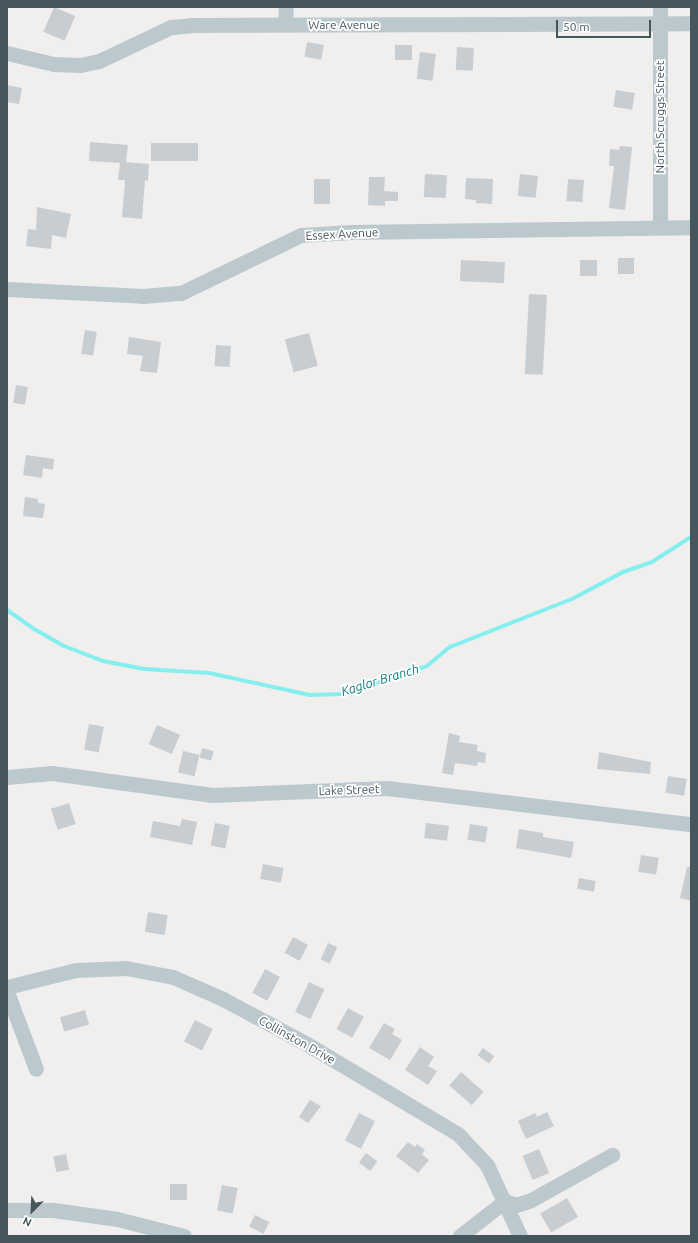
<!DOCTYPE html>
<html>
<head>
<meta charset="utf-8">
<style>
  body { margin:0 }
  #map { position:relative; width:698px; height:1243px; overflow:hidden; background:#f1eeee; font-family:Ubuntu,sans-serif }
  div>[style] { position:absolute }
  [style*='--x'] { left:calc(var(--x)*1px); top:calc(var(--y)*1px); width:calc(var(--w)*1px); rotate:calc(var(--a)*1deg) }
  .stream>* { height:4px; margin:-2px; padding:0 2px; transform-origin:2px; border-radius:2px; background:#85eff0 }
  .building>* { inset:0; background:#c8cdd1; transform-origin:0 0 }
  .minor>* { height:15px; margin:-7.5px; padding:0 7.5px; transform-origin:7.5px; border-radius:7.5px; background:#bbc9ce }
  span { translate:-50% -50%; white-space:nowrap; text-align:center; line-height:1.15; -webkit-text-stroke:3.5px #fff; paint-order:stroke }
  .street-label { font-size:12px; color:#45565d }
  .water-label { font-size:13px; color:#097e80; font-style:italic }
  .frame { position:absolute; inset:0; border:8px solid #45565d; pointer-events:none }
  .north { position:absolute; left:12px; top:1191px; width:40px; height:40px; -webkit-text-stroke:3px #fff; paint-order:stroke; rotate:204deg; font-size:11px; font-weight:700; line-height:16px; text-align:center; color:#45565d }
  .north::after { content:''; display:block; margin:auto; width:14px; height:18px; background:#45565d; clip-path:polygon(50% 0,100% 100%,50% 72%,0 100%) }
  .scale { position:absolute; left:556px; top:20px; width:95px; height:18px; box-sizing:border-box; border:2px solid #45565d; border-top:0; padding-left:5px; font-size:12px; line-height:14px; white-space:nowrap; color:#45565d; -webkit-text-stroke:3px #fff; paint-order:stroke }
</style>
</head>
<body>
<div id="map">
  <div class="stream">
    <div style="--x:7;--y:610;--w:35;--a:35"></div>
    <div style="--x:36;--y:630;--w:32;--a:30"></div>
    <div style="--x:64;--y:646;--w:42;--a:21"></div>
    <div style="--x:103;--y:661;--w:42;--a:11"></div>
    <div style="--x:144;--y:669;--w:65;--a:3.5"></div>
    <div style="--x:209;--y:673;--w:103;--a:12.3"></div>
    <div style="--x:310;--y:695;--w:31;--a:-2"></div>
    <div style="--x:341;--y:694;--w:90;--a:-18"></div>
    <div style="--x:427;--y:666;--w:30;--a:-40"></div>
    <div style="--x:450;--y:647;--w:131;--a:-21.5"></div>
    <div style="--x:572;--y:599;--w:58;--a:-27.9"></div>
    <div style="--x:623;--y:572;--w:31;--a:-19"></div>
    <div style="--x:652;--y:562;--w:46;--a:-32.7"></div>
  </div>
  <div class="building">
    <div style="left:54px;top:7px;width:23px;height:27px;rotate:23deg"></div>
    <div style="left:307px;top:42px;width:17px;height:15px;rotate:10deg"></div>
    <div style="left:395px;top:45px;width:17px;height:15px"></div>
    <div style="left:457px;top:47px;width:17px;height:23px;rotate:3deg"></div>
    <div style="left:420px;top:52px;width:16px;height:27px;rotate:7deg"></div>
    <div style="clip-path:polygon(7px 85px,22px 88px,19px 104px,7px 102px)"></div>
    <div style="left:616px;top:90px;width:19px;height:17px;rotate:9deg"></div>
    <div style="clip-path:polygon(90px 142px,128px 145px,126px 162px,149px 164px,148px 181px,145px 180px,142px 219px,122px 217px,125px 180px,118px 180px,120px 163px,89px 161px)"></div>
    <div style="left:151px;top:143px;width:47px;height:18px"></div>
    <div style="clip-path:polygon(620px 146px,632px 147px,625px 210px,609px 208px,614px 166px,609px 166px,610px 149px,619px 150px)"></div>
    <div style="left:425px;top:174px;width:22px;height:23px;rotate:3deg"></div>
    <div style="left:520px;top:174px;width:18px;height:22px;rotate:6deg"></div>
    <div style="clip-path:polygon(369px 177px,385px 177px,384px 191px,398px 192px,398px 201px,385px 201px,385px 206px,368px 205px)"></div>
    <div style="clip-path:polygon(466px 178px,493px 179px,492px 204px,476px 203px,476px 200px,465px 199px)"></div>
    <div style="left:314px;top:179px;width:16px;height:25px"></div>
    <div style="left:568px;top:179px;width:16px;height:22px;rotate:4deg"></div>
    <div style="clip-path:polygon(37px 207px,71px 214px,66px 238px,52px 235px,51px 249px,26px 246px,28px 229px,36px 230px)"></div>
    <div style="left:618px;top:258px;width:16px;height:16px"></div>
    <div style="left:461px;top:260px;width:44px;height:21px;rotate:3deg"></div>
    <div style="left:580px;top:260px;width:17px;height:16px"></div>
    <div style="left:529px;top:294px;width:18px;height:80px;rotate:3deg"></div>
    <div style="left:85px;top:330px;width:12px;height:24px;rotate:9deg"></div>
    <div style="left:309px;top:333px;width:34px;height:25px;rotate:75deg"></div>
    <div style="clip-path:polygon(129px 337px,161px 342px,157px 373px,140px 371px,143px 356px,127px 354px)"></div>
    <div style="left:216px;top:345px;width:15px;height:21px;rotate:4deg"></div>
    <div style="left:16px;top:385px;width:12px;height:18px;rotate:9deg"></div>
    <div style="clip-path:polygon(26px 455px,54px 459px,53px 470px,43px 468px,42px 478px,23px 475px)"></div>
    <div style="clip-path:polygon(25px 497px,38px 499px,38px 503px,45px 504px,43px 518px,23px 516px)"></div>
    <div style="left:89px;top:724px;width:15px;height:26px;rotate:11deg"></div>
    <div style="left:157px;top:725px;width:25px;height:21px;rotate:23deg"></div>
    <div style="clip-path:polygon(449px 733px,460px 736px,459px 742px,478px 745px,477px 751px,486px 753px,485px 763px,478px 762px,477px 766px,455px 763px,453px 775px,442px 773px)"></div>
    <div style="left:202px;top:748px;width:12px;height:10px;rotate:14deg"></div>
    <div style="left:183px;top:751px;width:17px;height:22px;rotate:13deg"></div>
    <div style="clip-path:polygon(599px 752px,651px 762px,650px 774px,597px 769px)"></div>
    <div style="left:668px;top:776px;width:19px;height:17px;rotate:9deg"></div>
    <div style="left:69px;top:803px;width:22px;height:19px;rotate:72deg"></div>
    <div style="clip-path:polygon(182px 819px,197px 822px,192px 845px,150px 837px,153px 821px,180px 826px)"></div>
    <div style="left:215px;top:823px;width:15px;height:23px;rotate:11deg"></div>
    <div style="left:426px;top:823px;width:23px;height:15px;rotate:7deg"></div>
    <div style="left:470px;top:824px;width:18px;height:16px;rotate:9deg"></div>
    <div style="clip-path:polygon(519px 829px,543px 833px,543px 837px,574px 842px,571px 858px,516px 848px)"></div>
    <div style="left:641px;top:855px;width:18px;height:17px;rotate:9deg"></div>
    <div style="left:263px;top:864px;width:21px;height:15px;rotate:11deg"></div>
    <div style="clip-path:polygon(687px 867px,691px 867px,691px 901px,680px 898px)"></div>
    <div style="left:579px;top:878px;width:17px;height:11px;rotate:10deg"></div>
    <div style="left:148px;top:912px;width:20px;height:20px;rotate:9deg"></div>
    <div style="left:293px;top:937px;width:17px;height:18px;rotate:28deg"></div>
    <div style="left:328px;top:943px;width:10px;height:18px;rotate:24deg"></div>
    <div style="left:265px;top:969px;width:17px;height:27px;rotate:28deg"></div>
    <div style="left:309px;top:982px;width:17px;height:33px;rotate:25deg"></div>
    <div style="left:348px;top:1008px;width:18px;height:24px;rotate:29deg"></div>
    <div style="left:85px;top:1010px;width:15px;height:26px;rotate:74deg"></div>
    <div style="left:195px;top:1020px;width:20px;height:24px;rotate:27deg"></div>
    <div style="clip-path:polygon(384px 1023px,395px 1029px,392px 1034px,402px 1040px,390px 1060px,369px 1048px)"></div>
    <div style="clip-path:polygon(420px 1047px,434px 1057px,428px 1066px,437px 1071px,428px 1085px,405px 1070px)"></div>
    <div style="left:483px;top:1048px;width:14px;height:9px;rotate:36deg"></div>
    <div style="left:461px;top:1072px;width:30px;height:18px;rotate:41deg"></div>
    <div style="clip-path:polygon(310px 1100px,321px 1106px,308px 1123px,299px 1117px)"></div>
    <div style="clip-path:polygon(547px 1112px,554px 1126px,526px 1139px,518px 1121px,535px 1113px,537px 1117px)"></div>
    <div style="left:359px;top:1113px;width:18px;height:31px;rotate:27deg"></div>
    <div style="clip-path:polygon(408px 1142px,415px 1147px,417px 1144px,425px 1150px,422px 1154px,429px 1160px,418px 1173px,396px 1156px)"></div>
    <div style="left:539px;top:1149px;width:26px;height:18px;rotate:67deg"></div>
    <div style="left:366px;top:1153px;width:14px;height:12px;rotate:36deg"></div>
    <div style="left:66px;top:1154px;width:16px;height:13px;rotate:79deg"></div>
    <div style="left:170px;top:1184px;width:17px;height:16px"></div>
    <div style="left:222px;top:1185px;width:16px;height:26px;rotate:11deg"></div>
    <div style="left:567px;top:1198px;width:22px;height:31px;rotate:60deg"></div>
    <div style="left:255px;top:1215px;width:16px;height:13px;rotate:27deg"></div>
  </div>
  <div class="minor">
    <div style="--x:660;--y:7;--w:220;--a:90"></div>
    <div style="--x:285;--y:24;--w:17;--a:-87"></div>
    <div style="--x:7;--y:53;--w:48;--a:13.2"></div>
    <div style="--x:54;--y:64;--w:26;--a:2"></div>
    <div style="--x:80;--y:65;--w:19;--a:-12"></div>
    <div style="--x:99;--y:61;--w:80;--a:-25.3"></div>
    <div style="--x:171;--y:27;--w:21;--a:-5"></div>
    <div style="--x:192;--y:25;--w:499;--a:-0.2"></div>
    <div style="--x:7;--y:289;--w:136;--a:2.9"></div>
    <div style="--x:143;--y:296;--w:38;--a:-5"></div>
    <div style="--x:181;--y:293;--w:133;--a:-25.8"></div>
    <div style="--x:301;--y:235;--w:51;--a:-3.4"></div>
    <div style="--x:352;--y:232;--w:339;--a:-0.8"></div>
    <div style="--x:7;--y:777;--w:45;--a:-5.1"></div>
    <div style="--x:52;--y:773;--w:162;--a:7.8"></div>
    <div style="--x:212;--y:795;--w:175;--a:-2.3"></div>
    <div style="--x:387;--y:788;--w:306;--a:6.8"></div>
    <div style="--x:7;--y:987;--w:71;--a:-13.8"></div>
    <div style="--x:76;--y:970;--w:50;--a:-2.3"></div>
    <div style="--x:126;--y:968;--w:48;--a:10.8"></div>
    <div style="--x:173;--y:977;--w:55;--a:23.7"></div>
    <div style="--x:223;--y:999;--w:95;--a:28.2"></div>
    <div style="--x:307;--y:1044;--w:176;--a:30.8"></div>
    <div style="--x:458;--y:1134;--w:42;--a:46.9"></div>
    <div style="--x:487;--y:1165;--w:78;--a:65.1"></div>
    <div style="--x:7;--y:992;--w:82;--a:69.4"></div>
    <div style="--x:7;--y:1210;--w:46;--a:0"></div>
    <div style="--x:53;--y:1210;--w:65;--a:8"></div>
    <div style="--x:117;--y:1219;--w:69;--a:14.2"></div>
    <div style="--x:460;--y:1236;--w:57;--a:-37.9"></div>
    <div style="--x:505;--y:1201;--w:12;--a:20"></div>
    <div style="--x:516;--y:1205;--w:16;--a:-18"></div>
    <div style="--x:531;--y:1200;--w:93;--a:-29.1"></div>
  </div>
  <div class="street-label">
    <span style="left:344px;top:25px">Ware Avenue</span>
    <span style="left:660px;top:117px;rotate:-90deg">North Scruggs Street</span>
    <span style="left:342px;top:234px;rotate:-3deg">Essex Avenue</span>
    <span style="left:349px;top:790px;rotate:-2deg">Lake Street</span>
    <span style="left:297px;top:1040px;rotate:29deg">Collinston Drive</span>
  </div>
  <div class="water-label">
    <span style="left:380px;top:680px;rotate:-17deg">Kaglor Branch</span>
  </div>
  <div class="frame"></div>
  <div class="north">N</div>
  <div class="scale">50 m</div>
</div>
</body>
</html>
